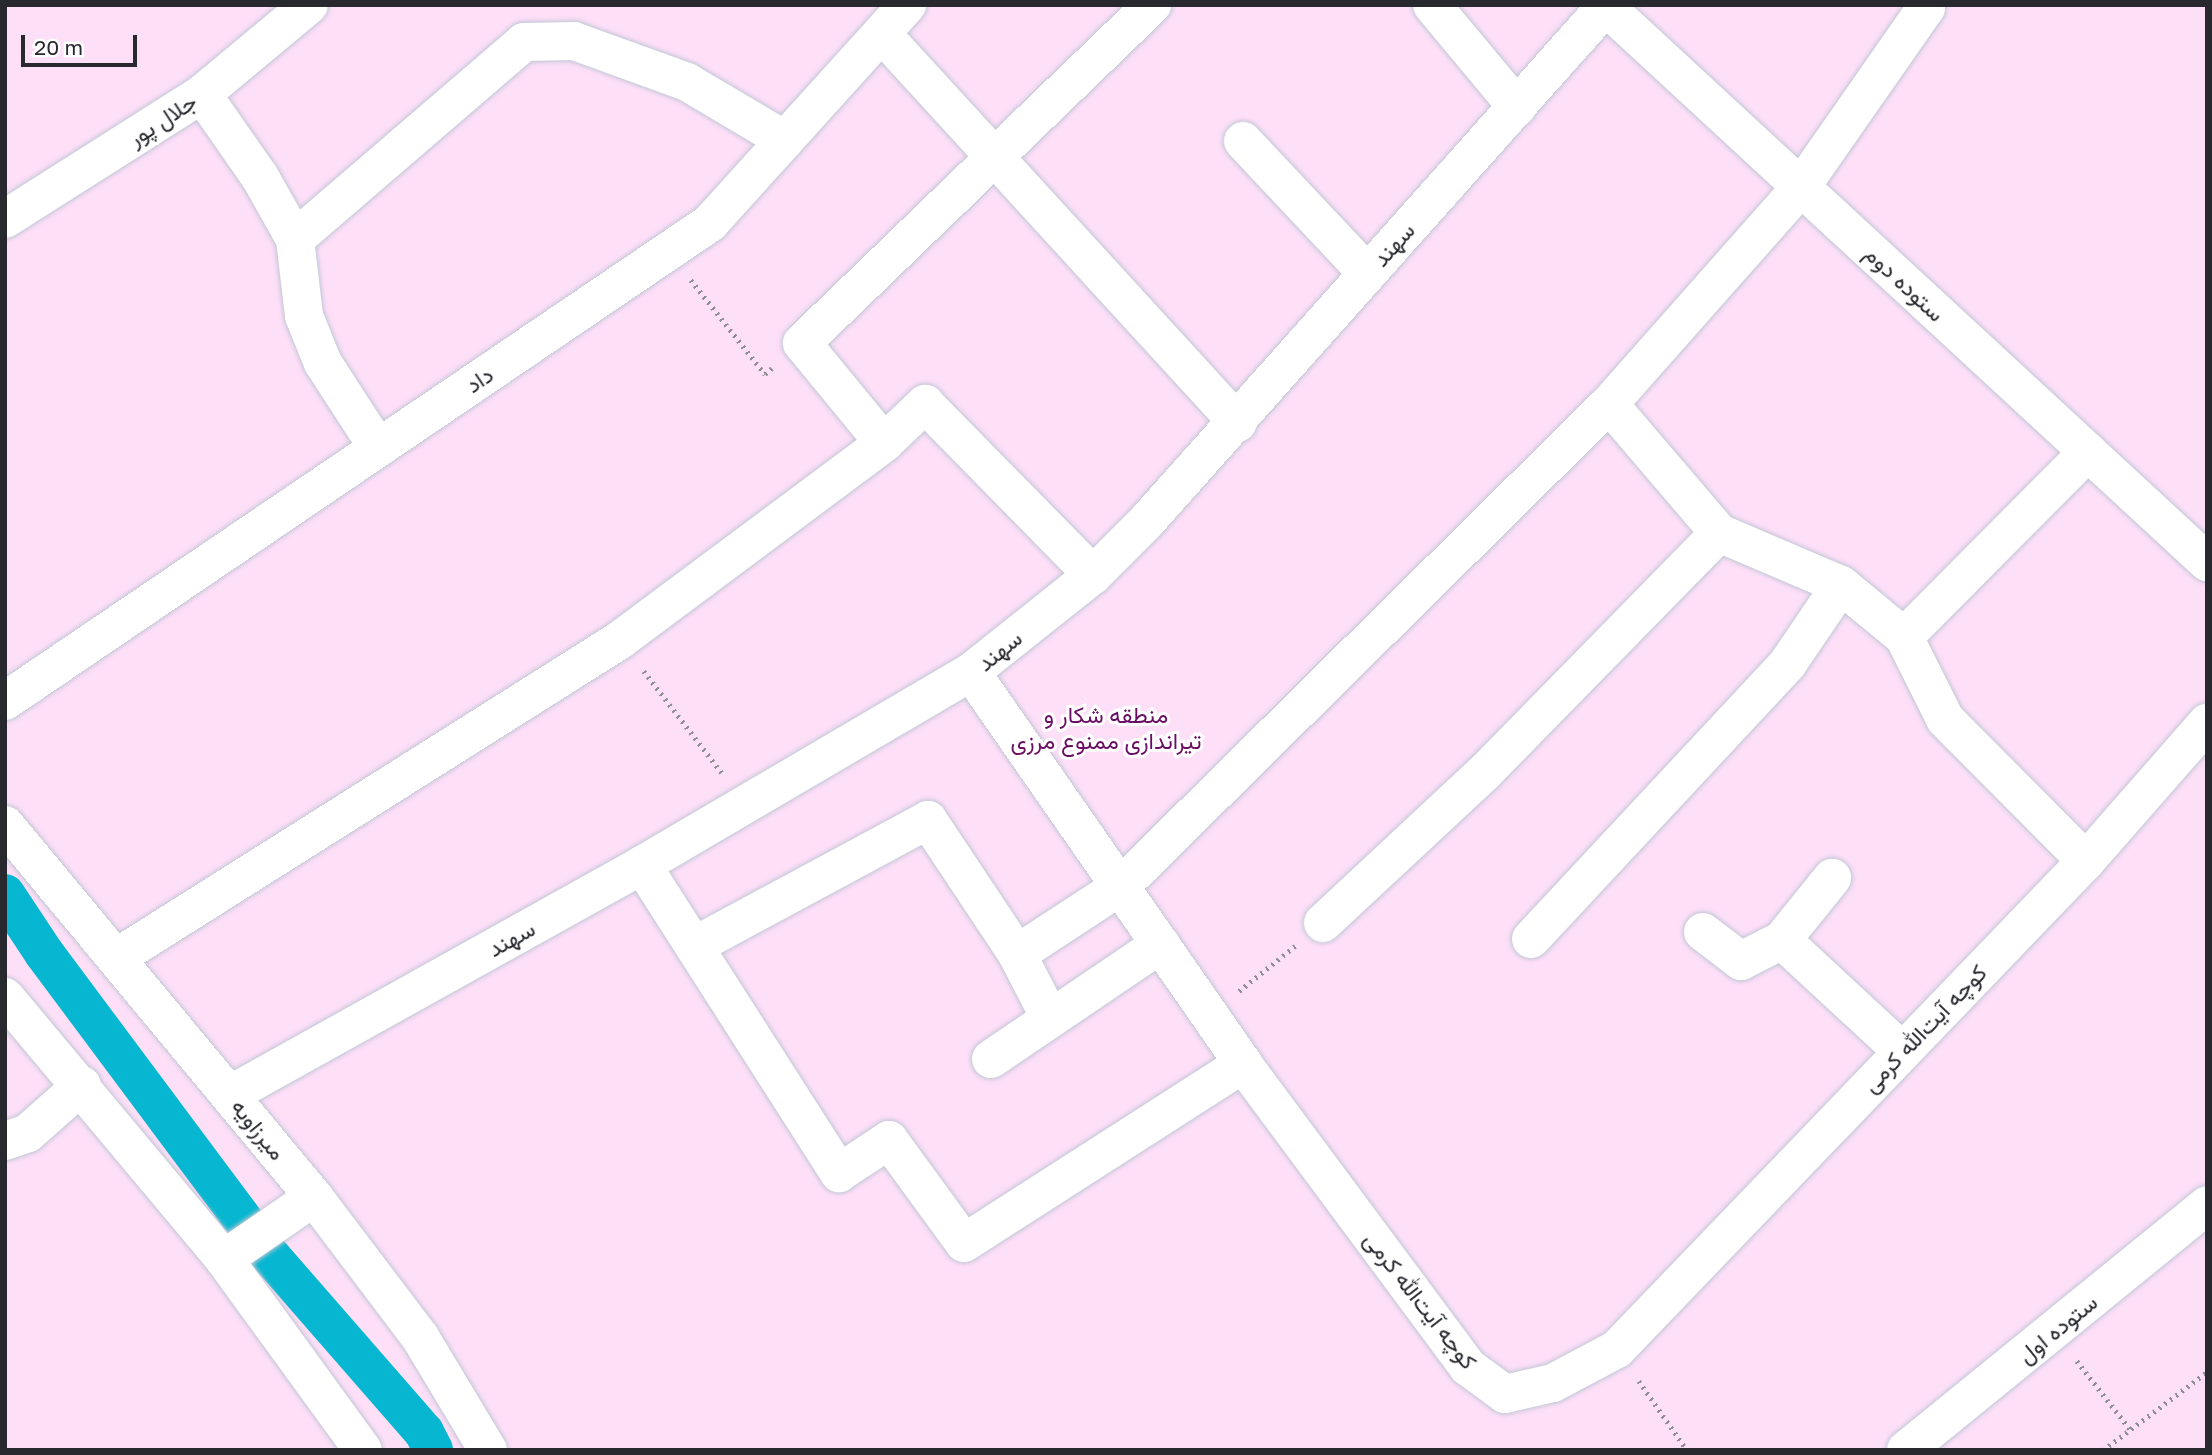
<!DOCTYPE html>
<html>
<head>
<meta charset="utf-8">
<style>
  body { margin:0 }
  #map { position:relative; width:2212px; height:1455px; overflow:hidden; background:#f9fafd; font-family:"Golos Text",Vazirmatn,sans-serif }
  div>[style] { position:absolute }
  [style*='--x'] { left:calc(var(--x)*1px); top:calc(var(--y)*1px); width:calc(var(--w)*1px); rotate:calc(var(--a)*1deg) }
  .green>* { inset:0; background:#fddff8; transform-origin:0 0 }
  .canal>* { height:40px; margin:-20px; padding:0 20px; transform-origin:20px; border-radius:20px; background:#07b6d0 }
  .path>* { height:4.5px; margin-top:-2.25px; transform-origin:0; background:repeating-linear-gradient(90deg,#8d8e93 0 2px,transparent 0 7px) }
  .roads { filter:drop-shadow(0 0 2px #c2c7d6) drop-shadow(0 0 2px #c2c7d6) }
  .minor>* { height:38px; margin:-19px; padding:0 19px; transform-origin:19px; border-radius:19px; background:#fff }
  span { translate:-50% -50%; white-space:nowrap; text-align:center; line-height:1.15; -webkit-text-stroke:6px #fff; paint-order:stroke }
  .street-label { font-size:23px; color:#28292f }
  .park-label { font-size:23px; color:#6a0e63 }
  .frame { position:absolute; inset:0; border:7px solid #28292f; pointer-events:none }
  .scale { position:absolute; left:21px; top:35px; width:116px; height:32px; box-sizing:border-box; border:4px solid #28292f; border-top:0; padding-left:9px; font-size:21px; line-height:24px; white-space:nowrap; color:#28292f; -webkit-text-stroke:5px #fff; paint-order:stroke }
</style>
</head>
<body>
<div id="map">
  <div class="green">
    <div style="left:5px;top:5px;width:2202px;height:1445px"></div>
  </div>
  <div class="canal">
    <div style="--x:5;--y:894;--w:71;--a:56.5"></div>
    <div style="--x:44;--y:953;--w:372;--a:53.3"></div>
    <div style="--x:266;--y:1251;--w:240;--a:48.9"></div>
    <div style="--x:424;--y:1432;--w:20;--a:63"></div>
  </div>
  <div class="path">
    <div style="--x:691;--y:280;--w:120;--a:51.8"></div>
    <div style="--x:765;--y:374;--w:9;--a:-41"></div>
    <div style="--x:644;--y:671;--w:128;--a:52.6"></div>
    <div style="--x:1239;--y:991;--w:72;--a:-38.8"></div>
    <div style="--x:2077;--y:1361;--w:86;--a:52.1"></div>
    <div style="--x:1639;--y:1381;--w:84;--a:55.2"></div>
    <div style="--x:2103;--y:1450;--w:130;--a:-36.9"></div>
  </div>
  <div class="roads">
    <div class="minor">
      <div style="--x:1432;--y:5;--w:133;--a:50.2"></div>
      <div style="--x:1604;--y:5;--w:821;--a:42.73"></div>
      <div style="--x:882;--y:34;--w:527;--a:47.54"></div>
      <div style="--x:202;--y:94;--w:101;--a:55.1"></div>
      <div style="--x:260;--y:177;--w:71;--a:60.6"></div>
      <div style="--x:295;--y:239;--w:78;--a:83.3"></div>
      <div style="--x:304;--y:316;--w:51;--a:68"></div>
      <div style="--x:323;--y:363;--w:101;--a:57.1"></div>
      <div style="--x:1243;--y:141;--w:181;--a:46.8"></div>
      <div style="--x:5;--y:219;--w:233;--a:-32.4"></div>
      <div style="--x:202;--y:94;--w:139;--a:-39.8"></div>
      <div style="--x:295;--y:239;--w:302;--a:-40.7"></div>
      <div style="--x:524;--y:42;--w:50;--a:-1.1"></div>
      <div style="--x:574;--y:41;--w:120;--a:19.9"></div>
      <div style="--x:687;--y:82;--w:114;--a:30.6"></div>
      <div style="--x:1609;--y:404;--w:170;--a:49.5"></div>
      <div style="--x:1719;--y:533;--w:133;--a:23.1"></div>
      <div style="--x:1841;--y:585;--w:82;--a:39.5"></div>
      <div style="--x:1904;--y:637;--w:92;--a:63.4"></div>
      <div style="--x:1945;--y:719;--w:200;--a:45.2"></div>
      <div style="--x:884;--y:443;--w:57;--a:-43.6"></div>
      <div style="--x:925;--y:404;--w:240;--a:45.5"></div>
      <div style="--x:1904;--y:637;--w:261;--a:-45.2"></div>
      <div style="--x:971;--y:672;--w:477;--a:55.2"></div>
      <div style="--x:1243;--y:1064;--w:377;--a:53.4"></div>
      <div style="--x:1468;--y:1367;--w:46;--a:36.1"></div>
      <div style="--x:1505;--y:1394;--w:49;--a:-12.9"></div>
      <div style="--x:1553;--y:1383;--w:72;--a:-28"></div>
      <div style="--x:1617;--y:1349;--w:677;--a:-46.14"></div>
      <div style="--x:2086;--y:861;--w:184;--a:-48.8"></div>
      <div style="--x:5;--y:701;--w:852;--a:-34.14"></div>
      <div style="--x:710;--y:223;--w:294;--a:-47.9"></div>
      <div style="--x:5;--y:825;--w:484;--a:50.3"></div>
      <div style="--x:314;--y:1197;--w:176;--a:52.9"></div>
      <div style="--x:420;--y:1337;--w:132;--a:59"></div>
      <div style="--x:642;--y:865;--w:366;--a:57.4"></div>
      <div style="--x:839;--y:1173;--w:60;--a:-33.4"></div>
      <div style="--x:889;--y:1140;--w:127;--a:53.9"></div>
      <div style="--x:964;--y:1243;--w:331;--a:-32.7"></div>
      <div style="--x:1323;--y:923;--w:220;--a:-43"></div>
      <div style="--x:1484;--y:773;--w:336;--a:-45.6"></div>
      <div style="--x:1703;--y:932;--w:48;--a:37.3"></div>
      <div style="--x:1741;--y:961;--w:46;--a:-27.1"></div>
      <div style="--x:1782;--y:940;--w:163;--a:42.8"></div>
      <div style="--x:1531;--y:939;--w:377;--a:-47"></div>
      <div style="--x:1788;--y:663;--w:94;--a:-55.8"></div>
      <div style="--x:1782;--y:940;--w:80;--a:-51.1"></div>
      <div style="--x:694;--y:946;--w:266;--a:-28.3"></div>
      <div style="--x:928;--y:820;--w:161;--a:56.4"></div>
      <div style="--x:1017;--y:954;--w:124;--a:-33.2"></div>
      <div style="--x:1121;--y:886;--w:686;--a:-44.65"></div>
      <div style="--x:1609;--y:404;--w:290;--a:-48.5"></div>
      <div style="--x:1801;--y:187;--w:218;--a:-55.1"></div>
      <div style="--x:1926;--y:8;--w:4;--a:-124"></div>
      <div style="--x:1017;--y:954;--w:72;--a:62.7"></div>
      <div style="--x:116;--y:958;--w:596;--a:-32.25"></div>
      <div style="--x:620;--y:640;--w:329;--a:-36.7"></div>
      <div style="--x:884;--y:443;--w:129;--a:-129.4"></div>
      <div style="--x:802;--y:343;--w:487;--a:-44"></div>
      <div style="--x:5;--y:997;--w:341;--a:50.1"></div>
      <div style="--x:224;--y:1259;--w:236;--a:54"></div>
      <div style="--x:991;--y:1059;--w:205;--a:-34.1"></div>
      <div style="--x:231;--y:1094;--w:470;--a:-29.1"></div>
      <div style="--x:642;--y:865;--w:381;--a:-30.4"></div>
      <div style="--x:971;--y:672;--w:156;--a:-38.5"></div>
      <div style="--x:1093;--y:575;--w:75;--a:-45"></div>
      <div style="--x:1146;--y:522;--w:693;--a:-48.28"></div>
      <div style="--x:5;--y:1141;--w:24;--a:-19"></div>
      <div style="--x:28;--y:1133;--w:72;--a:-41.6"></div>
      <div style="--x:224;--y:1259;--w:109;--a:-34.6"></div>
      <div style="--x:1906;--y:1450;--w:388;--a:-39.1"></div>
    </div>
  </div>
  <div class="street-label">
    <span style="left:162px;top:119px;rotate:-33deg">جلال پور</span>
    <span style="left:1393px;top:244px;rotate:-48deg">سهند</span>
    <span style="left:1905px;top:283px;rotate:43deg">ستوده دوم</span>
    <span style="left:479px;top:379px;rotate:-34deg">داد</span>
    <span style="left:999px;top:650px;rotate:-39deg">سهند</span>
    <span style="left:511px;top:938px;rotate:-29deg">سهند</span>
    <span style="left:1924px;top:1028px;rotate:-46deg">کوچه آیت‌الله کرمی</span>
    <span style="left:259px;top:1129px;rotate:51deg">میرزاویه</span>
    <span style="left:1421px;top:1300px;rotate:52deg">کوچه آیت‌الله کرمی</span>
    <span style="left:2057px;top:1328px;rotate:-39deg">ستوده اول</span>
  </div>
  <div class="park-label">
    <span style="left:1106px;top:727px">منطقه شکار و<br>تیراندازی ممنوع مرزی</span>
  </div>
  <div class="frame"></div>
  <div class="scale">20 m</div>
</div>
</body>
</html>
